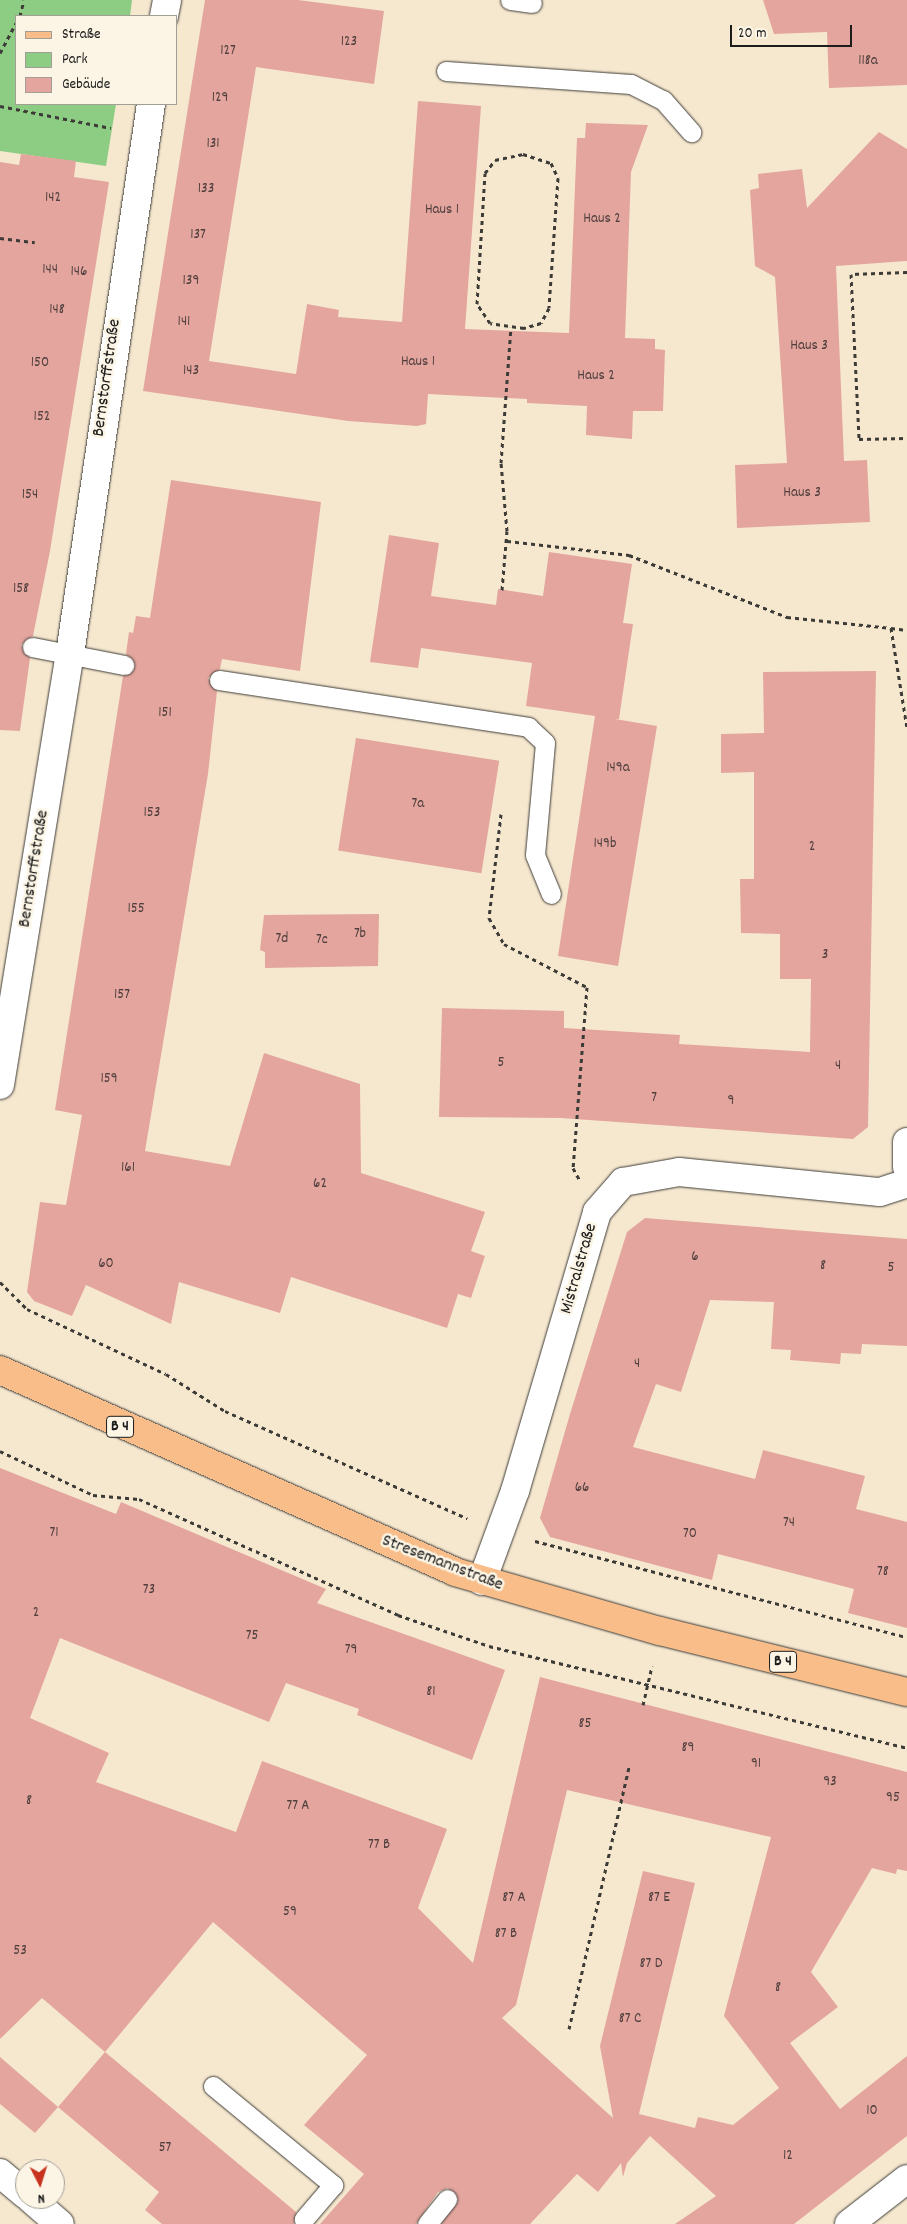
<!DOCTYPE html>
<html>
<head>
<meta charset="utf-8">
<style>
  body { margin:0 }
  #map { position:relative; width:907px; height:2224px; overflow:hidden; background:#f6e8cf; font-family:Dekko,sans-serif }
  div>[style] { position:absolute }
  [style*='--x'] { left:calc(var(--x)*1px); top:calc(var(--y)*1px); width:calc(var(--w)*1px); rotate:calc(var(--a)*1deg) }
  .green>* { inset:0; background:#8ccc83 }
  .building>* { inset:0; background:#e3a59e; transform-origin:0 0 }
  .path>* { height:3px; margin-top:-1.5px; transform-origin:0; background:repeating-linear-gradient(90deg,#3d3b37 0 4px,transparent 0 8px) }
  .roads { filter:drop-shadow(0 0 1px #3d3b37) drop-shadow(0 0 1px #3d3b37) }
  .lane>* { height:19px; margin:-9.5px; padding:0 9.5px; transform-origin:9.5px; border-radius:9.5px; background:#fff }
  .street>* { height:28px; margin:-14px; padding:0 14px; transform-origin:14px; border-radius:14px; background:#fff }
  .primary>* { height:28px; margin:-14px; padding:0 14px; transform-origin:14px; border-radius:14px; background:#f8bd89 }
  span { translate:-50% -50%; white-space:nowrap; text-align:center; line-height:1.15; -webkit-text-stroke:5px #fcf5e5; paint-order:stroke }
  .number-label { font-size:15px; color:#4e3e3c }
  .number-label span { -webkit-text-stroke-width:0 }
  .shield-label span { padding:1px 4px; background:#fcf5e5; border:1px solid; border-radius:4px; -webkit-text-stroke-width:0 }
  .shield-label { font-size:16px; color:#1c1c1c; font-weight:700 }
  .street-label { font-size:18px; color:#1c1c1c }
  .legend { position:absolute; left:15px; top:15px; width:162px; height:90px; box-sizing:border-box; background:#fcf5e5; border:1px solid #a29e95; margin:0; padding:6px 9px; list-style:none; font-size:15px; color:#1c1c1c }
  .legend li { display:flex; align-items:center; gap:10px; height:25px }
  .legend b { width:25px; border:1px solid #a29e95 }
  .north { position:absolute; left:15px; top:2159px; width:50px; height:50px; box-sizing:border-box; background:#fcf5e5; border:1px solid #a29e95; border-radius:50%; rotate:175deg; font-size:14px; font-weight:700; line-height:20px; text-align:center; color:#1c1c1c }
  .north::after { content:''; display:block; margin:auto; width:18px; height:22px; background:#c8321e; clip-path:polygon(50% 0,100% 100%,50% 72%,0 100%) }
  .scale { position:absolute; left:730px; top:25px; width:122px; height:22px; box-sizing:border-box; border:2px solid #1c1c1c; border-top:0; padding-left:6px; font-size:15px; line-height:18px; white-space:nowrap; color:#1c1c1c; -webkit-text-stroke:4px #fcf5e5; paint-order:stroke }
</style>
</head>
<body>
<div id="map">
  <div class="green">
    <div style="clip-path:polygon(0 0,132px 0,130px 16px,16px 16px,16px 104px,116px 104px,106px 166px,0 151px)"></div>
  </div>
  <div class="building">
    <div style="clip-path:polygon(205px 0,298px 0,384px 11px,374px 84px,256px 67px,209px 361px,296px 374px,307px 304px,339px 310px,338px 317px,402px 322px,418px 101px,481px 106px,465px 329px,569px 333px,577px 138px,585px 138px,586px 123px,648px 125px,631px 172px,625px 338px,655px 339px,655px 349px,665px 350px,663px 411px,633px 411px,632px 439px,586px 435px,587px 406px,527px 403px,527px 399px,428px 394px,426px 424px,417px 426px,348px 421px,143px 391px)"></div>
    <div style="clip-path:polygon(763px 0,907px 0,907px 85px,829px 88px,827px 32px,774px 34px)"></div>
    <div style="clip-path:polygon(879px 132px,907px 149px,907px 261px,836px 266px,844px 461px,867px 460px,870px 522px,737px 528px,735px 465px,787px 463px,775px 277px,755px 266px,750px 190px,759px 188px,758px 174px,802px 169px,807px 208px)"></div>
    <div style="clip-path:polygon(21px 154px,76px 161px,74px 177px,109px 182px,50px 551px,33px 636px,21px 645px,30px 658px,20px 731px,0 730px,0 162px,19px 165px)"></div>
    <div style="clip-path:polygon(171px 480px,321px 502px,300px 671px,222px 659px,220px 669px,208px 678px,217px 691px,208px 774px,145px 1151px,230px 1166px,264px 1053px,360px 1084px,361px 1173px,485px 1212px,471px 1251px,485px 1256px,471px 1298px,458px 1294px,447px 1328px,291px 1277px,280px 1313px,179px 1282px,171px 1324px,86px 1285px,72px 1316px,34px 1301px,27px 1292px,40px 1202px,66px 1205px,82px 1115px,55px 1110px,123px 676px,135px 667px,126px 654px,129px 632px,133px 633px,136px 616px,150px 618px)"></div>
    <div style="clip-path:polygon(389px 535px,439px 543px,431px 596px,496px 605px,498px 589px,543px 596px,549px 552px,632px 564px,623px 623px,633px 624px,619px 719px,615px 719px,657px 726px,618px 966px,558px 956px,595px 716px,526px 706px,532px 663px,421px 648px,418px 668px,370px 662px)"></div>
    <div style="clip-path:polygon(876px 671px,868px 1127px,853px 1139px,561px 1118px,439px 1117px,442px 1008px,564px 1011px,564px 1028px,680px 1035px,679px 1044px,810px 1052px,811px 979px,780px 979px,780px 934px,741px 933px,740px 879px,754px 879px,754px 772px,721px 773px,721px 734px,764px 733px,763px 672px)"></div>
    <div style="left:356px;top:738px;width:145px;height:114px;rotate:9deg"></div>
    <div style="clip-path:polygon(379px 914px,378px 966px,265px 968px,265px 952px,260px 950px,264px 915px)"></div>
    <div style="clip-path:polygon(645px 1218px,907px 1239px,907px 1346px,862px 1344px,861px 1354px,841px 1353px,840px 1364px,790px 1360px,791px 1350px,771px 1349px,774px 1302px,710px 1300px,681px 1392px,656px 1384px,633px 1447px,755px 1479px,763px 1450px,865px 1476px,856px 1509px,907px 1522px,907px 1628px,848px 1613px,854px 1589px,718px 1554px,712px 1580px,550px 1537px,540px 1518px,570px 1414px,627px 1232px)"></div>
    <div style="clip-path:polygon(evenodd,0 1468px,116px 1514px,121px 1502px,326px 1589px,317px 1603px,505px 1670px,472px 1760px,357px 1715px,359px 1709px,286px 1683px,269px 1722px,60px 1638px,30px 1718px,109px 1753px,96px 1782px,236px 1832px,262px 1761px,447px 1829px,418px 1908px,473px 1963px,540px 1677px,907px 1772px,907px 1871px,897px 1869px,896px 1874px,872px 1868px,811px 1972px,838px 2007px,790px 2043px,840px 2109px,907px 2056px,907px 2136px,794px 2224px,675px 2224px,716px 2196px,650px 2136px,627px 2163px,623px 2177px,621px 2163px,598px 2192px,577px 2174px,530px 2224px,441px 2224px,458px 2201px,448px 2188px,438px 2192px,416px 2224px,320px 2224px,364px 2174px,304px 2125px,367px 2055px,213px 1922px,105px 2052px,42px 1998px,0 2039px,0 1468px,567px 1790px,771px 1837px,724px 2016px,779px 2088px,733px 2125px,698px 2117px,695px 2128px,639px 2114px,695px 1883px,643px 1871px,600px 2046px,613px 2118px,502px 2018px,516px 2005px,567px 1790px)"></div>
    <div style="clip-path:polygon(105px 2052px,296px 2212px,294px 2224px,162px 2224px,145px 2210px,159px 2192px,58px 2107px)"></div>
    <div style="clip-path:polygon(0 2057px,58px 2107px,35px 2133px,0 2104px)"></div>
  </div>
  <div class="path">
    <div style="--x:20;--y:16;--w:16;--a:-76"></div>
    <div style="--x:0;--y:53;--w:34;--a:-62"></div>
    <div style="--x:0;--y:106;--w:113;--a:11.2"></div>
    <div style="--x:523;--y:154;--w:29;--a:18"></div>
    <div style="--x:551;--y:163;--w:17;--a:65"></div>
    <div style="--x:558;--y:178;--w:130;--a:94"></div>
    <div style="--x:549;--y:308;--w:17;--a:118"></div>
    <div style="--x:541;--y:323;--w:18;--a:164"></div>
    <div style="--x:524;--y:328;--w:34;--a:-172"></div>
    <div style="--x:490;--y:323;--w:23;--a:-124"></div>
    <div style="--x:477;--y:304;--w:131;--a:-86.5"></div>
    <div style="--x:485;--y:173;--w:16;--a:-52"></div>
    <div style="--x:495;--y:160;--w:29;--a:-12"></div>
    <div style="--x:0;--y:238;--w:35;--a:7"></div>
    <div style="--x:907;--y:272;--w:56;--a:178"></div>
    <div style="--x:851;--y:274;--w:165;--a:87.2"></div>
    <div style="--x:859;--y:439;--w:48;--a:-1.2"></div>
    <div style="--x:507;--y:541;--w:123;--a:6.5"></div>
    <div style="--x:629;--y:555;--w:170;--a:21.4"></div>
    <div style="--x:787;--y:617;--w:105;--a:6"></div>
    <div style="--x:891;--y:628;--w:101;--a:80.9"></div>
    <div style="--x:502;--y:590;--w:59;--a:-85.2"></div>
    <div style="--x:507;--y:531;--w:68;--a:-95"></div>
    <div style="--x:501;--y:463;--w:136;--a:-85.8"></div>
    <div style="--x:891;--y:628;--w:16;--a:7"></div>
    <div style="--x:501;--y:814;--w:105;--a:96.6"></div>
    <div style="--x:489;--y:918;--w:30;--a:60"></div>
    <div style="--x:504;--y:944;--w:93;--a:27.4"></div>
    <div style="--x:587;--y:987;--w:182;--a:94.4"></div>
    <div style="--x:573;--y:1168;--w:13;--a:61"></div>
    <div style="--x:0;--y:1282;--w:38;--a:45"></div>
    <div style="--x:27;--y:1309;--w:153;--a:25.1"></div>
    <div style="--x:166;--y:1374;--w:70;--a:32.1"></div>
    <div style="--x:225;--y:1411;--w:265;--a:23.9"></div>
    <div style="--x:0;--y:1451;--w:103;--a:25.3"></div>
    <div style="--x:93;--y:1495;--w:46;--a:5"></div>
    <div style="--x:139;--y:1499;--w:284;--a:24.1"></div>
    <div style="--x:398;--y:1615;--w:96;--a:18.8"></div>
    <div style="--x:489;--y:1646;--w:430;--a:13.7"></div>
    <div style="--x:535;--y:1541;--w:384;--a:14.5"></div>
    <div style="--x:643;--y:1705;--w:40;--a:-77"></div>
    <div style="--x:569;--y:2029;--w:269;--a:-77.1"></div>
  </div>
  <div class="roads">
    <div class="lane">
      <div style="--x:510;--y:0;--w:22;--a:8"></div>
      <div style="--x:446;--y:71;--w:185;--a:4"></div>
      <div style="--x:631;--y:84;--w:36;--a:27"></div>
      <div style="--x:663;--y:100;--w:43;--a:48.8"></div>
      <div style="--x:32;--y:647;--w:94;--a:11.1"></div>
      <div style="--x:219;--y:680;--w:313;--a:8.6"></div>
      <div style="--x:528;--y:727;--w:23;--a:43"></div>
      <div style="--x:545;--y:743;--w:112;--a:95.1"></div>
      <div style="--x:535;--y:855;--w:42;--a:67.7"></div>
      <div style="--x:213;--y:2086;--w:156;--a:39.5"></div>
      <div style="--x:333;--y:2185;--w:45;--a:130.5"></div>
      <div style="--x:427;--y:2224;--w:32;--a:-51"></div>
    </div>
    <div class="street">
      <div style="--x:164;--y:16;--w:16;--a:-79"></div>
      <div style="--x:0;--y:1085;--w:437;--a:-80.8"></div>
      <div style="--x:70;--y:654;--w:556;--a:-81.62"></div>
      <div style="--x:907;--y:1142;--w:25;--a:90"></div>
      <div style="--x:482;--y:1581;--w:96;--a:-69.9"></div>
      <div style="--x:515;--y:1491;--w:291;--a:-73.6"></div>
      <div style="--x:597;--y:1212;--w:40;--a:-49"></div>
      <div style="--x:623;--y:1182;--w:57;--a:-10.1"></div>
      <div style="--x:679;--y:1172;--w:202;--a:5.7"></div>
      <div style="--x:880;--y:1192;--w:28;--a:-18"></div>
      <div style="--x:0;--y:2173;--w:33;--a:40"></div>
      <div style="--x:31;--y:2199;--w:38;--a:41"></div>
      <div style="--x:849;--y:2224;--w:73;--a:-37.8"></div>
    </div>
    <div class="primary">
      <div style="--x:0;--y:1370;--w:498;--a:23.9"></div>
      <div style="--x:455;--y:1572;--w:213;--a:16.1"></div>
      <div style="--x:660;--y:1631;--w:254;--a:13.9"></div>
    </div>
  </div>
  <div class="number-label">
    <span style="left:349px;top:43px">123</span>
    <span style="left:228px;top:52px">127</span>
    <span style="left:868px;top:62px">118a</span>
    <span style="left:220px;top:99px">129</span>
    <span style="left:213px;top:145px">131</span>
    <span style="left:206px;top:190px">133</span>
    <span style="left:53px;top:199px">142</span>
    <span style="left:442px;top:211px">Haus 1</span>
    <span style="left:602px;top:220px">Haus 2</span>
    <span style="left:198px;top:236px">137</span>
    <span style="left:50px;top:271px">144</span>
    <span style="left:79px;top:273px">146</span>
    <span style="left:191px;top:282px">139</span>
    <span style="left:57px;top:311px">148</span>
    <span style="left:184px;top:323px">141</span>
    <span style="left:809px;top:347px">Haus 3</span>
    <span style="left:418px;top:363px">Haus 1</span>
    <span style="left:40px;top:364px">150</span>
    <span style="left:191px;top:372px">143</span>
    <span style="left:596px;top:377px">Haus 2</span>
    <span style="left:42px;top:418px">152</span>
    <span style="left:802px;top:494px">Haus 3</span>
    <span style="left:30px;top:496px">154</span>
    <span style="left:21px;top:590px">158</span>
    <span style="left:165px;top:714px">151</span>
    <span style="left:618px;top:769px">149a</span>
    <span style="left:418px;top:805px">7a</span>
    <span style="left:152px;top:814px">153</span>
    <span style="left:605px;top:845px">149b</span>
    <span style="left:812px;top:848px">2</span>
    <span style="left:136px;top:910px">155</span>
    <span style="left:360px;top:935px">7b</span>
    <span style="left:282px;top:940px">7d</span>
    <span style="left:322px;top:941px">7c</span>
    <span style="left:825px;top:956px">3</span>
    <span style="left:122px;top:996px">157</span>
    <span style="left:501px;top:1064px">5</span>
    <span style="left:838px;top:1067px">4</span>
    <span style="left:109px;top:1080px">159</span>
    <span style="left:654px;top:1099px">7</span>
    <span style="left:731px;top:1102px">9</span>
    <span style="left:128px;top:1169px">161</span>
    <span style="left:320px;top:1185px">62</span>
    <span style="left:695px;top:1258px">6</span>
    <span style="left:106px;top:1265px">60</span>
    <span style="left:823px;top:1267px">8</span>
    <span style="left:891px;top:1269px">5</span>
    <span style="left:637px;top:1365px">4</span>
    <span style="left:582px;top:1489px">66</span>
    <span style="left:789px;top:1524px">74</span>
    <span style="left:54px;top:1534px">71</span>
    <span style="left:690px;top:1535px">70</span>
    <span style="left:883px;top:1573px">78</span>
    <span style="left:149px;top:1591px">73</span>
    <span style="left:36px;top:1614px">2</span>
    <span style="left:252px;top:1637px">75</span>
    <span style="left:351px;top:1651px">79</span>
    <span style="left:431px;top:1693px">81</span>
    <span style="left:585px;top:1725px">85</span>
    <span style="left:688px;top:1749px">89</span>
    <span style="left:756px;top:1765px">91</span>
    <span style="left:830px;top:1783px">93</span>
    <span style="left:893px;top:1799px">95</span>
    <span style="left:29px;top:1802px">8</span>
    <span style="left:298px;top:1807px">77 A</span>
    <span style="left:379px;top:1846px">77 B</span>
    <span style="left:514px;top:1899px">87 A</span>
    <span style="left:659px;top:1899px">87 E</span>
    <span style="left:290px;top:1913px">59</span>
    <span style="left:506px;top:1935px">87 B</span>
    <span style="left:20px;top:1952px">53</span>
    <span style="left:651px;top:1965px">87 D</span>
    <span style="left:778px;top:1989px">8</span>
    <span style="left:630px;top:2020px">87 C</span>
    <span style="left:872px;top:2112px">10</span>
    <span style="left:165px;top:2149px">57</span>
    <span style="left:788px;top:2157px">12</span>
  </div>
  <div class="shield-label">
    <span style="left:120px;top:1427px">B 4</span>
    <span style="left:783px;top:1662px">B 4</span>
  </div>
  <div class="street-label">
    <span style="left:108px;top:378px;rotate:-82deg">Bernstorffstraße</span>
    <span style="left:35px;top:869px;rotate:-81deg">Bernstorffstraße</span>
    <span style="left:580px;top:1269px;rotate:-74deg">Mistralstraße</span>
    <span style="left:442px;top:1564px;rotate:21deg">Stresemannstraße</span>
  </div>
  <ul class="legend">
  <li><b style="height:6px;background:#f8bd89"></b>Straße</li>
  <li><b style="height:14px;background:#8ccc83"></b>Park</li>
  <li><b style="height:14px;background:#e3a59e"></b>Gebäude</li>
  </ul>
  <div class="north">N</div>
  <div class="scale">20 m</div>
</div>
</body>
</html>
